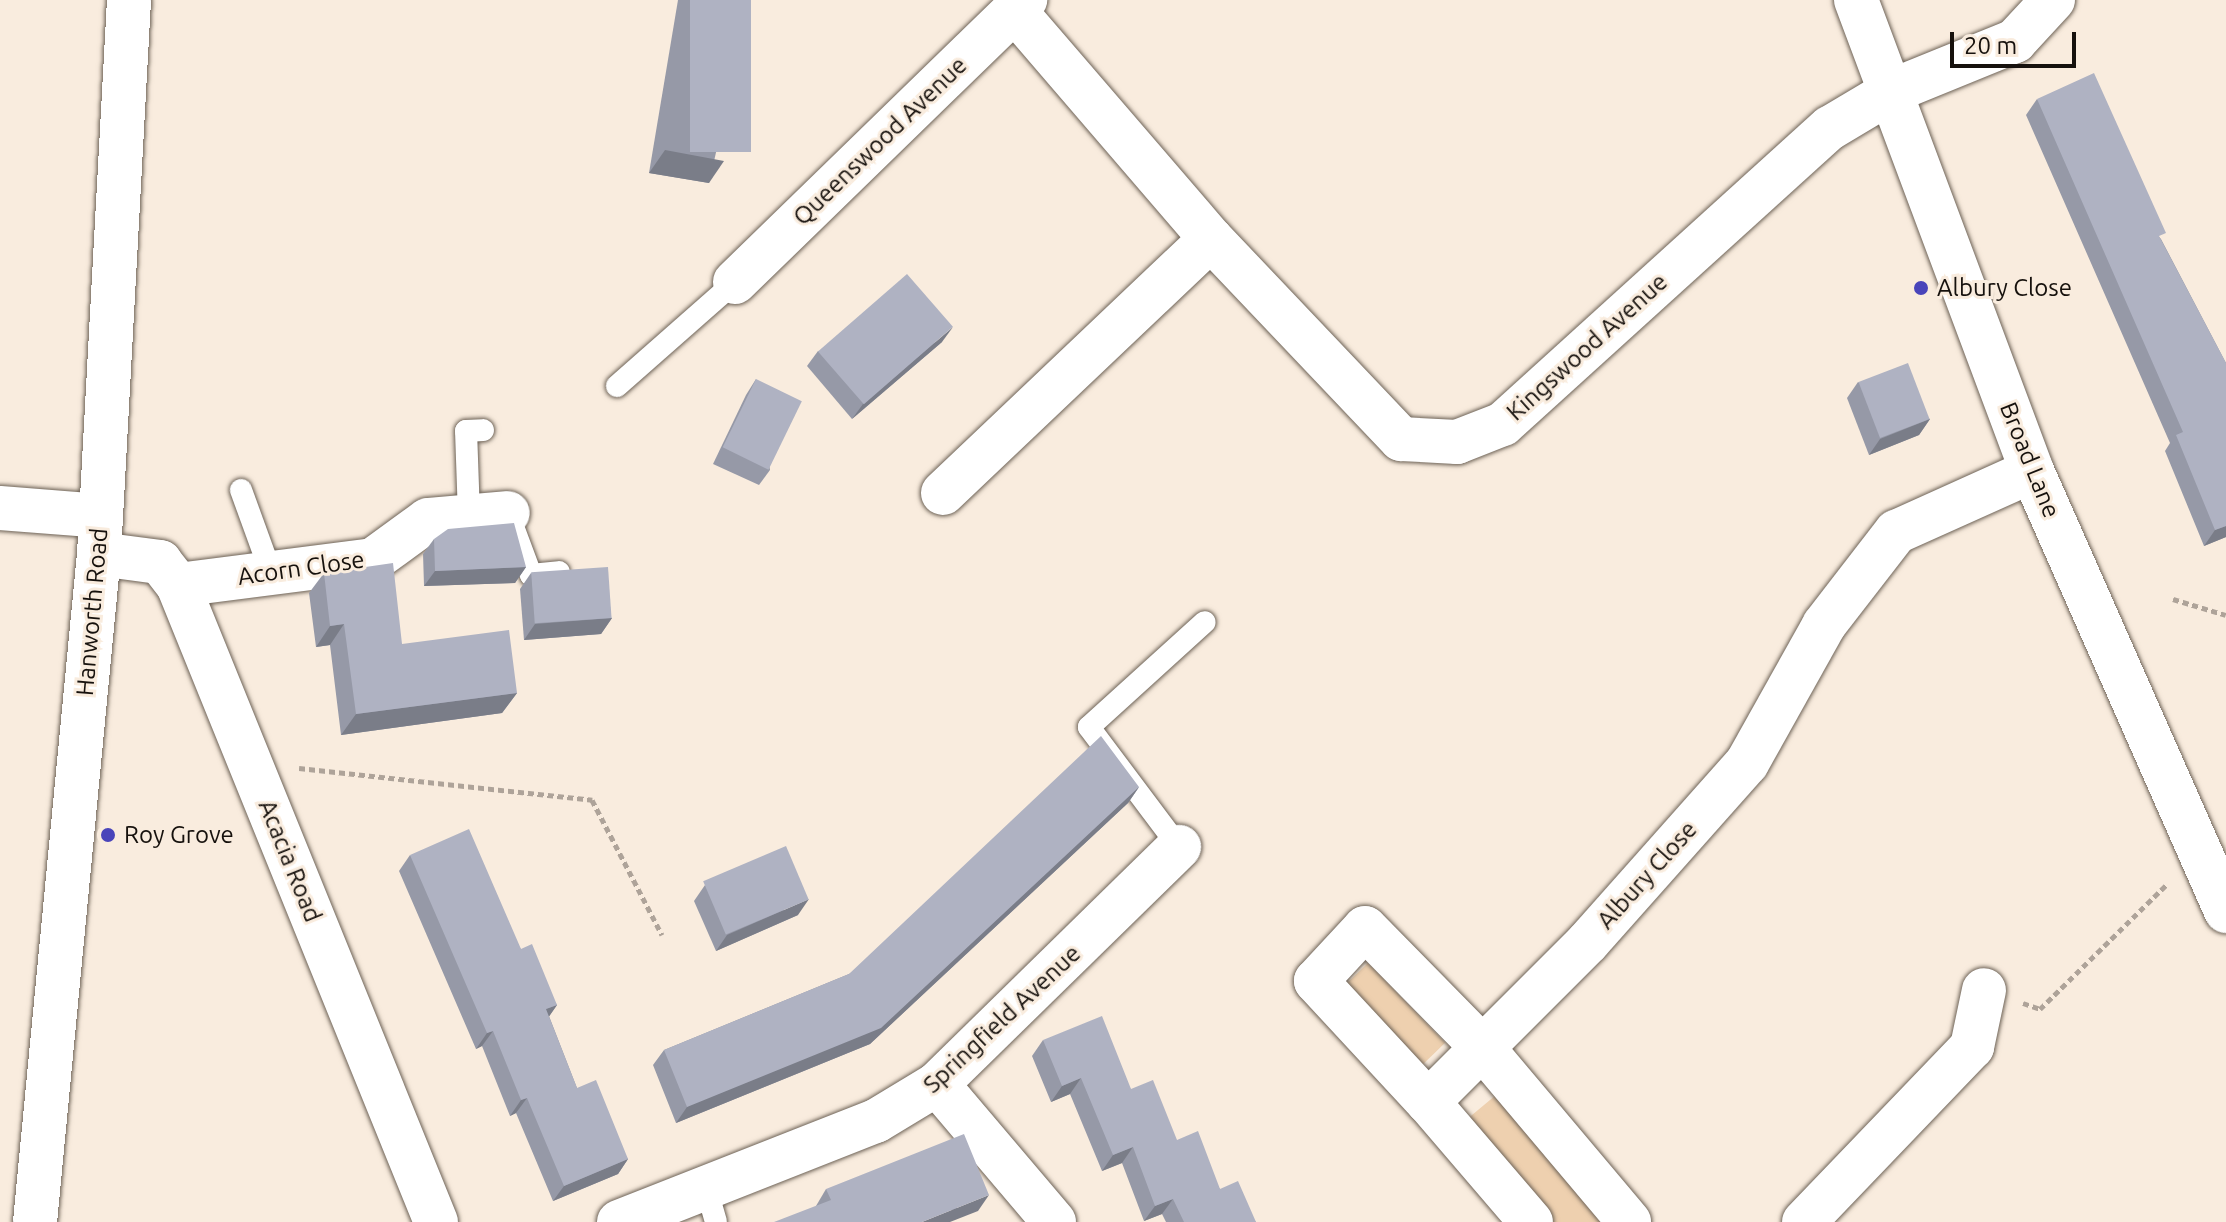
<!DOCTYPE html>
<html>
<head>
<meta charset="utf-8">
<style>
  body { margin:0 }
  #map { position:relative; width:2226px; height:1222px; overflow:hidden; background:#f9ecde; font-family:Ubuntu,sans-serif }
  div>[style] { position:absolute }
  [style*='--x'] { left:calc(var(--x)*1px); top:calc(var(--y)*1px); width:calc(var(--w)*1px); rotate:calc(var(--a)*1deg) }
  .green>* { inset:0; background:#eed0af; transform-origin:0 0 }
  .path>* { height:5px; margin-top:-2.5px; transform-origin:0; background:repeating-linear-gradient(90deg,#aea399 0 6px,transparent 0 10px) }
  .roads { filter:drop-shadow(0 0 2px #6d6256) drop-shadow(0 0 2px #6d6256) }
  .service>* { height:22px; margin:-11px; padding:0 11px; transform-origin:11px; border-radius:11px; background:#fff }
  .minor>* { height:44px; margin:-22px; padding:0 22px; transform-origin:22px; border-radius:22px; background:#fff }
  .tertiary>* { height:44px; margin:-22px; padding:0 22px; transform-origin:22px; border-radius:22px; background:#fff }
  .wall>* { inset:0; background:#9699a7 }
  .shaded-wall>* { inset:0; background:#7a7d88 }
  .building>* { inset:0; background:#afb2c2; transform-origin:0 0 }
  .dots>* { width:22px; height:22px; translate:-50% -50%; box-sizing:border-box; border:4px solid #f9ecde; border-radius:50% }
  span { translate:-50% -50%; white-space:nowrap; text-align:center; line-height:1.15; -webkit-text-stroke:6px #f9ecde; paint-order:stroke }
  .street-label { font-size:24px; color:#16110d }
  .poi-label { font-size:24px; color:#16110d }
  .left { translate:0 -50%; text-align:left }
  .scale { position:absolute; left:1950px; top:32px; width:126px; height:36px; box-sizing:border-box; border:4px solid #16110d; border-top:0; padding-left:10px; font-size:24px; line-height:28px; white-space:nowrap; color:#16110d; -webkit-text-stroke:6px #f9ecde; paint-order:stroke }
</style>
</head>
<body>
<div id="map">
  <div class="green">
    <div style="left:1368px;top:963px;width:111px;height:35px;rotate:46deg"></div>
    <div style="clip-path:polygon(1496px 1095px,1604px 1222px,1553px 1222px,1466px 1120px)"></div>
  </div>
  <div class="path">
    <div style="--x:2173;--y:599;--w:55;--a:16.8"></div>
    <div style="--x:299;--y:768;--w:295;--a:6.2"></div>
    <div style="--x:592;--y:800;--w:152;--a:62.6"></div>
    <div style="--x:2023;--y:1003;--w:18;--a:19"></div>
    <div style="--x:2040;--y:1009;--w:180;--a:-44.5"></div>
  </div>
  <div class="roads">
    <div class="service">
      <div style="--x:617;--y:386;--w:157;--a:-41.4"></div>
      <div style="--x:241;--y:490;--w:88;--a:70.1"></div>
      <div style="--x:508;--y:513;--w:66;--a:69.6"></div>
      <div style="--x:531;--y:575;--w:28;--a:-6"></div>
      <div style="--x:469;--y:516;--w:85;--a:-92"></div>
      <div style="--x:466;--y:431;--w:17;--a:-3"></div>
      <div style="--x:1179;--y:847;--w:150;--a:-126.9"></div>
      <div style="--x:1089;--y:727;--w:156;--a:-42.2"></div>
      <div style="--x:706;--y:1187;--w:36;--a:74"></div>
    </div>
    <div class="minor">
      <div style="--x:1014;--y:10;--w:302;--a:49.3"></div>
      <div style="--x:1211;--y:239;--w:276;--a:46.5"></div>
      <div style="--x:1401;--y:439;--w:56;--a:3.1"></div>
      <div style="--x:1457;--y:442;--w:49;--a:-21.4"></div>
      <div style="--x:1503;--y:424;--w:441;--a:-42.2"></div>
      <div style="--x:1830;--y:128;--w:72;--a:-30.8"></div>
      <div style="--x:1892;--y:91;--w:133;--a:-22.1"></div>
      <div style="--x:2015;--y:41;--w:56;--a:-47.2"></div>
      <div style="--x:735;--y:282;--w:405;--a:-44.2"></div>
      <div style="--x:943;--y:493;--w:369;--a:-43.5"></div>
      <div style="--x:0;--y:508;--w:101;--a:4.5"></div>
      <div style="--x:99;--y:554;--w:62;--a:7.5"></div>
      <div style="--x:160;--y:562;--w:29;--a:52"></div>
      <div style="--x:178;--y:585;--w:687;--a:67.95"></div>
      <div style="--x:178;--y:585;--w:197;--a:-7.3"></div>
      <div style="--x:373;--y:560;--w:68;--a:-36"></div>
      <div style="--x:428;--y:520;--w:80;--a:-5"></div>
      <div style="--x:937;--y:1084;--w:181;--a:49.7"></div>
      <div style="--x:1428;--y:1102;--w:165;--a:-132.8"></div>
      <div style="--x:1316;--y:981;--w:72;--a:-47.2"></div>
      <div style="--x:1365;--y:928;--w:165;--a:45.5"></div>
      <div style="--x:1481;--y:1046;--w:230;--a:49.9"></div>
      <div style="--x:619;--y:1222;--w:276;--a:-21.5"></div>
      <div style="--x:876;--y:1121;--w:71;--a:-31.2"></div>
      <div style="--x:937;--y:1084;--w:339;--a:-44.4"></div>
      <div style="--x:1531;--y:1222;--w:158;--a:-130.6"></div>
      <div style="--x:1428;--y:1102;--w:226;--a:-45"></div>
      <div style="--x:1588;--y:942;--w:239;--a:-48.4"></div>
      <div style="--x:1747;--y:763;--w:158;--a:-60.8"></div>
      <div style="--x:1824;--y:625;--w:118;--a:-52.3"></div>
      <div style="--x:1896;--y:532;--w:149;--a:-24.2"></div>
      <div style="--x:1804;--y:1222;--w:243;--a:-46.2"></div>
      <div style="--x:1972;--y:1047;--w:58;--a:-78.1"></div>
    </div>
    <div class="tertiary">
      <div style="--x:1856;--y:0;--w:503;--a:69.51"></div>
      <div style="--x:2032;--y:471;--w:481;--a:66.2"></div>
      <div style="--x:35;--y:1222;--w:671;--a:-84.53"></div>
      <div style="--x:99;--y:554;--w:555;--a:-86.9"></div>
    </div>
  </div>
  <div class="wall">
    <div style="clip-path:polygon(678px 0,751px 0,709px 183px,649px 173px)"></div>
    <div style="clip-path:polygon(2037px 99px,2161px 239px,2226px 363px,2226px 537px,2204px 546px,2165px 451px,2170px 443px,2026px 115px)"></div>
    <div style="clip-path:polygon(942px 342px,852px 419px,807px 366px,818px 351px)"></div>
    <div style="clip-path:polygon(756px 379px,770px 470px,759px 485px,713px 464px,746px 395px)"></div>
    <div style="clip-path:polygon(1858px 382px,1930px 419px,1919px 435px,1869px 455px,1847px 398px)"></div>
    <div style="clip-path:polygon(434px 539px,526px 567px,515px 583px,424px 586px,423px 554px)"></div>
    <div style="clip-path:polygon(324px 573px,402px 644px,517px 693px,502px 713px,341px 735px,330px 645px,316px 647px,309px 593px)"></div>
    <div style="clip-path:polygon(531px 573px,612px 618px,601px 634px,524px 640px,520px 589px)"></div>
    <div style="clip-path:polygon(1139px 787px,1128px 803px,870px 1044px,676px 1123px,653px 1065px,664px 1050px,849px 974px)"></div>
    <div style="clip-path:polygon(410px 855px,521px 949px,557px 1005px,549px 1016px,577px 1088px,628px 1159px,618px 1174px,553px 1201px,516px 1113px,510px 1116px,482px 1046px,476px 1049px,399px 871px)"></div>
    <div style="clip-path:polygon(705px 885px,798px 915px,716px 951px,694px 901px)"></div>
    <div style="clip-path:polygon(1043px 1040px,1131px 1089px,1220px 1189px,1256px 1222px,1166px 1222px,1162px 1214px,1144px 1221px,1122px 1163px,1102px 1171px,1070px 1094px,1051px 1102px,1032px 1056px)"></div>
    <div style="clip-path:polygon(826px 1189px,978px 1211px,816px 1206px)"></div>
  </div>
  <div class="shaded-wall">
    <div style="clip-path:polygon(665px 150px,724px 161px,709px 183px,649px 173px)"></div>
    <div style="clip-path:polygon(953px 327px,942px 342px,852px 419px,863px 404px)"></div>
    <div style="clip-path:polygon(1930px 419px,1919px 435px,1869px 455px,1880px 439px)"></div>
    <div style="clip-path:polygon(2226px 526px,2226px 537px,2204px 546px,2215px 530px)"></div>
    <div style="clip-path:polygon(526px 567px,515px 583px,424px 586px,435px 571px)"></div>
    <div style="clip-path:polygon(612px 618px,601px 634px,524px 640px,535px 624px)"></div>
    <div style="clip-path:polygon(344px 624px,330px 645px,316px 647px,330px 626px)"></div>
    <div style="clip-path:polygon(517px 693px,502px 713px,341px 735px,356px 714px)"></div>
    <div style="clip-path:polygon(1139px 787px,1128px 803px,870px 1044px,676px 1123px,687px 1107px)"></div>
    <div style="clip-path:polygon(809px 899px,798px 915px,716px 951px,727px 935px)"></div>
    <div style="clip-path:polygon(557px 1005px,546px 1021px,546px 1009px)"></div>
    <div style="clip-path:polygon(493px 1031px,482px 1046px,476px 1049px,487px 1033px)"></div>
    <div style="clip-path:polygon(1081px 1078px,1070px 1094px,1051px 1102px,1062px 1086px)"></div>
    <div style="clip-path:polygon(527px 1098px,516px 1113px,510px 1116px,521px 1100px)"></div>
    <div style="clip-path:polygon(1133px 1147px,1122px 1163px,1102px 1171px,1113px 1155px)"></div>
    <div style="clip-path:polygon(628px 1159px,618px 1174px,553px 1201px,564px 1186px)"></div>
    <div style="clip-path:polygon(989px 1195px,978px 1211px,950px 1222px,922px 1222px)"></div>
    <div style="clip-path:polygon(1173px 1199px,1162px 1214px,1144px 1221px,1155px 1206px)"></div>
  </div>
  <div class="building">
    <div style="left:690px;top:0;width:61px;height:152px"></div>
    <div style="clip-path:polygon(2094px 73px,2166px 233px,2159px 236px,2226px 363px,2226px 526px,2215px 530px,2176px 435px,2183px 432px,2037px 99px)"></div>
    <div style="left:907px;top:274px;width:70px;height:118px;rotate:49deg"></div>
    <div style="left:1908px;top:363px;width:60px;height:53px;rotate:69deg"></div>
    <div style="left:756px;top:379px;width:51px;height:76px;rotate:26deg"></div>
    <div style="clip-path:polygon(514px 523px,526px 567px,435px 571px,434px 539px,448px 529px)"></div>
    <div style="clip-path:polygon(393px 563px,402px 644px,509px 630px,517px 693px,356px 714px,344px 624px,330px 626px,324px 573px)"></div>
    <div style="left:608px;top:567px;width:51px;height:77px;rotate:86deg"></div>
    <div style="clip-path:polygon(1101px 736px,1139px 787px,881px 1028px,687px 1107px,664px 1050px,849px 974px)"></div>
    <div style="clip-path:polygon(469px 829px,521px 949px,532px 944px,557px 1005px,546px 1009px,577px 1088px,596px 1080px,628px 1159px,564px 1186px,527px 1098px,521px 1100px,493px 1031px,487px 1033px,410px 855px)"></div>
    <div style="left:786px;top:846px;width:58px;height:90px;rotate:67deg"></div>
    <div style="clip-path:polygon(1102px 1016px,1131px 1089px,1153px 1080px,1177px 1140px,1198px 1131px,1220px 1189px,1238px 1181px,1256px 1222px,1184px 1222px,1173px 1199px,1155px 1206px,1133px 1147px,1113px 1155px,1081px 1078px,1062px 1086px,1043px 1040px)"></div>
    <div style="clip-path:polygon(964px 1134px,989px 1195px,922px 1222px,774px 1222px,831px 1200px,826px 1189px)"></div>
  </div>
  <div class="dots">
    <div style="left:1921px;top:288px;background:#4944ba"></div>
    <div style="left:108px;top:835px;background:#4944ba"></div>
  </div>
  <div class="street-label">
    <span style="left:880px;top:141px;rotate:-44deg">Queenswood Avenue</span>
    <span style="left:1587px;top:347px;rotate:-42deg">Kingswood Avenue</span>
    <span style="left:2030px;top:460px;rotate:68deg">Broad Lane</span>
    <span style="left:301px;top:568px;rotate:-8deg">Acorn Close</span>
    <span style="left:92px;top:612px;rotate:-85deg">Hanworth Road</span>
    <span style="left:290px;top:861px;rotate:68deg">Acacia Road</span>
    <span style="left:1647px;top:875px;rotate:-48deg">Albury Close</span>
    <span style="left:1002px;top:1019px;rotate:-43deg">Springfield Avenue</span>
  </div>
  <div class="poi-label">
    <span class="left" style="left:1937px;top:288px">Albury Close</span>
    <span class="left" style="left:124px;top:835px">Roy Grove</span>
  </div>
  <div class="scale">20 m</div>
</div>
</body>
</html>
